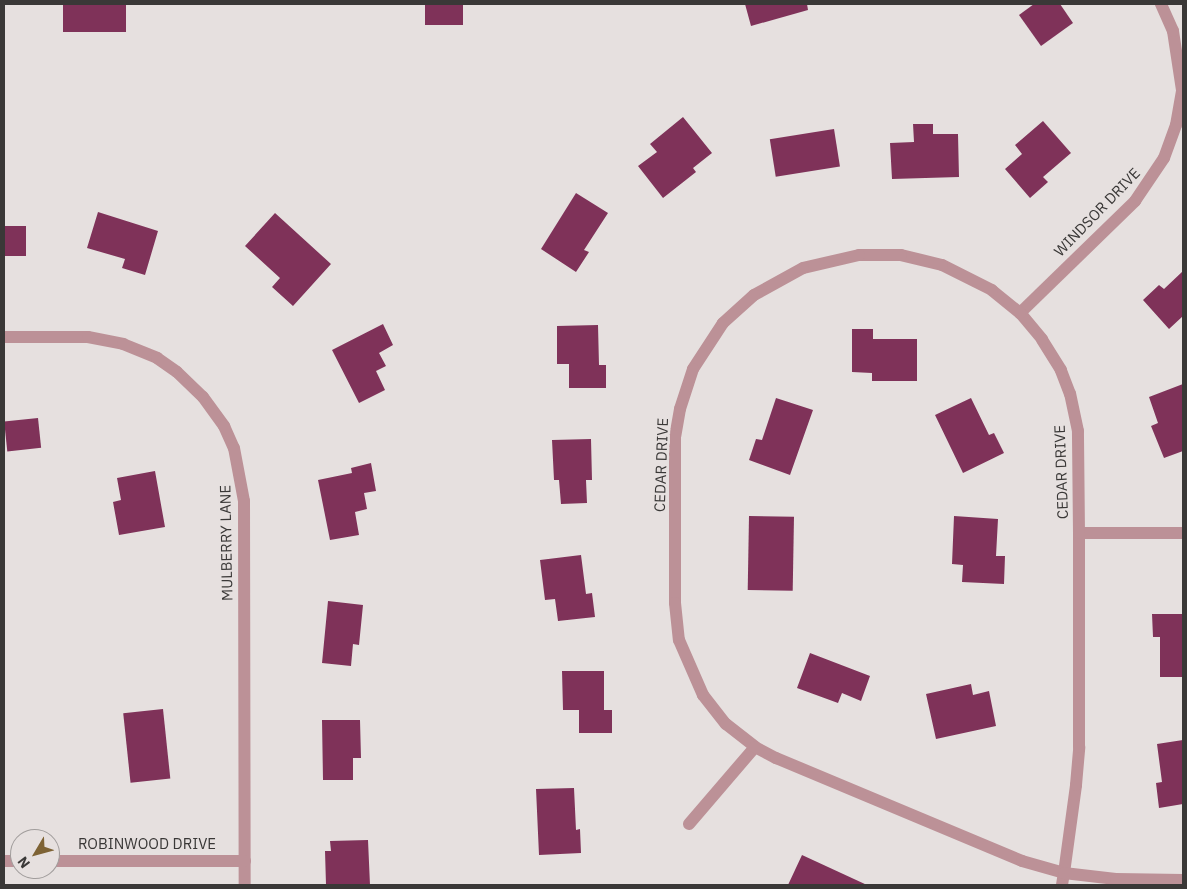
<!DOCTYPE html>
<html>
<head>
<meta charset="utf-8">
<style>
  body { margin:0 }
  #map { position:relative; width:1187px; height:889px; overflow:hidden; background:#e6e0df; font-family:"IBM Plex Sans",sans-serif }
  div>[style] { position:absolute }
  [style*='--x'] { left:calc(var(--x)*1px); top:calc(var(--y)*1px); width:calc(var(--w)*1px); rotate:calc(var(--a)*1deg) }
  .building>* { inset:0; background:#7f3259; transform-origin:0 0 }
  .minor>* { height:12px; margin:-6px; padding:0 6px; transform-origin:6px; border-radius:6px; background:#bc9197 }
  span { translate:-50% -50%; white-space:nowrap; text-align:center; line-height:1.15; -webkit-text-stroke:5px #e6e0df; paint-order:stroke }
  .street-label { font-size:15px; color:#3a3837 }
  .frame { position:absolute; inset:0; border:5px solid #3a3837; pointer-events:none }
  .north { position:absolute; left:10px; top:829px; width:50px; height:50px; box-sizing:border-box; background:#e6e0df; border:1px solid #a19d9c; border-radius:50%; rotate:233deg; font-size:14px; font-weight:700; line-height:20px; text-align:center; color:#3a3837 }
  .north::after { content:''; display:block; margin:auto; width:18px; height:22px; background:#7e6335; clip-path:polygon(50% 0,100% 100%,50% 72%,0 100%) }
</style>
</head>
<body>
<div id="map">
  <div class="building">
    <div style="left:63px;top:4px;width:63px;height:28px"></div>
    <div style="left:425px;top:4px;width:38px;height:21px"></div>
    <div style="clip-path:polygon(745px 4px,807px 4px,808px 10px,751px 26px)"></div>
    <div style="clip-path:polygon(1034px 4px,1060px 4px,1073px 23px,1041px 46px,1019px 15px)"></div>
    <div style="clip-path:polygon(683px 117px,712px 153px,693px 168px,696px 172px,663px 198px,638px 166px,657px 152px,650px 144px)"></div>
    <div style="clip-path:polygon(1043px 121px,1071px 153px,1043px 177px,1048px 182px,1030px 198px,1005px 169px,1022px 154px,1015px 145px)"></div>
    <div style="clip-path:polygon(913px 124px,933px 124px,933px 134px,958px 134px,959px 177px,892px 179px,890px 143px,914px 142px)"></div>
    <div style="left:834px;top:129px;width:38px;height:65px;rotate:81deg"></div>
    <div style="clip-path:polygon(576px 193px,608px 213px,584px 250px,589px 252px,576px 272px,541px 249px)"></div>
    <div style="clip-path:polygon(98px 212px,158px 231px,145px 275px,122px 268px,125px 259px,87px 248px)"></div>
    <div style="clip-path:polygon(275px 213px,331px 264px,293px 306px,272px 287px,280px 278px,245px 246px)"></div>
    <div style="left:4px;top:226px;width:22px;height:30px"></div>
    <div style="clip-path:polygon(1183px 271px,1183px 316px,1169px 329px,1143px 300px,1159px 285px,1164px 289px)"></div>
    <div style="clip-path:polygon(383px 324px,393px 345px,379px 353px,386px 366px,376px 371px,385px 390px,359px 403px,332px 350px)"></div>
    <div style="clip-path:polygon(598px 325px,599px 365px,606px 365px,606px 388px,569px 388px,569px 364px,557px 364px,557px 326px)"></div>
    <div style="clip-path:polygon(852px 329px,873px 329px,873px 339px,917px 339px,917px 381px,872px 381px,872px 373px,852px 372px)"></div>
    <div style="clip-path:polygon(1183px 384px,1183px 451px,1164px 458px,1151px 426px,1158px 423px,1149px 397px)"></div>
    <div style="clip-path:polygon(776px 398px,813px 410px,790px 475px,749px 460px,756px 439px,762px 440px)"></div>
    <div style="clip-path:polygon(971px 398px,989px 435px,994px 433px,1004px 453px,963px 473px,935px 415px)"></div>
    <div style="left:38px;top:418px;width:30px;height:34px;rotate:84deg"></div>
    <div style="clip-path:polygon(591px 439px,592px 480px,586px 480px,587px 503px,561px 504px,559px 480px,554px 480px,552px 440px)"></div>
    <div style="clip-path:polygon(371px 463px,376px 491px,364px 493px,367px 509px,355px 512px,359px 535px,330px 540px,318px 480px,352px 473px,351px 468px)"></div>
    <div style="clip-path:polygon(155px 471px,165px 527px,119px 535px,113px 502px,121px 500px,117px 478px)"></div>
    <div style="left:749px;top:516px;width:45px;height:74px;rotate:1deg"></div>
    <div style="clip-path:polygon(954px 516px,998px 519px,996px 556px,1005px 556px,1004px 584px,962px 582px,963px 565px,952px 564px)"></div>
    <div style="clip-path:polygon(581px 555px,586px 594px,592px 593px,595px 617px,558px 621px,555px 599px,545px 600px,540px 560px)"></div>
    <div style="clip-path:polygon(328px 601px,363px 605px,359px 645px,353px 644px,351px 666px,322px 663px)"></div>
    <div style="clip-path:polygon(1152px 614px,1183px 614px,1183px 677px,1160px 677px,1160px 637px,1153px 637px)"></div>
    <div style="clip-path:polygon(810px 653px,870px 676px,861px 701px,842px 693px,838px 703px,797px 688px)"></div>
    <div style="clip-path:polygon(562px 671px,604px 671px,604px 710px,612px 710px,612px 733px,579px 733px,579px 710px,563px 710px)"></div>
    <div style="clip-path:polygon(971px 684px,973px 695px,989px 691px,996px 726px,936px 739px,926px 694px)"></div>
    <div style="left:163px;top:709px;width:70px;height:40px;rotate:84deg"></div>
    <div style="clip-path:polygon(322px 720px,360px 720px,361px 758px,353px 758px,353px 780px,323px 780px)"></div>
    <div style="clip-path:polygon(1183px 740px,1183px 804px,1159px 808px,1156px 783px,1162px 782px,1157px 744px)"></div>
    <div style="clip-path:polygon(574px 788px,576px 830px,580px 829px,581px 853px,539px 855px,536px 789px)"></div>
    <div style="clip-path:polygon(368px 840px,370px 885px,326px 885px,325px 851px,331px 851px,330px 841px)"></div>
    <div style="clip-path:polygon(802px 855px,867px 885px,788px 885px)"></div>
  </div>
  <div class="minor">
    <div style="--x:1020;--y:313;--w:161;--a:-44.2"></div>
    <div style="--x:1135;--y:201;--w:52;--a:-56"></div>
    <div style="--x:1164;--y:158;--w:35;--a:-70"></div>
    <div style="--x:1176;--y:125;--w:36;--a:-80"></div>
    <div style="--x:1182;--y:90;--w:60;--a:-98.7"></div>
    <div style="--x:1173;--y:31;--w:30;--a:-114"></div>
    <div style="--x:4;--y:337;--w:84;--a:0"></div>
    <div style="--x:88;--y:337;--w:36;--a:11"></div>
    <div style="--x:123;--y:344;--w:37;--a:22"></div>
    <div style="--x:157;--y:358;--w:24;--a:35"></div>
    <div style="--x:177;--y:372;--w:36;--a:44"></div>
    <div style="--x:203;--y:397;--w:36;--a:54"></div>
    <div style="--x:224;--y:426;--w:24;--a:66"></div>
    <div style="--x:234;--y:448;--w:54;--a:79.3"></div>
    <div style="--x:244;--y:501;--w:384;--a:89.9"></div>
    <div style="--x:1079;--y:533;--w:104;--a:0"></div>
    <div style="--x:689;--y:824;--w:101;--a:-49.4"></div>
    <div style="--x:4;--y:861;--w:16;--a:0"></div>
    <div style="--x:50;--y:861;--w:195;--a:0"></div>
    <div style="--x:1062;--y:885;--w:12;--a:-81"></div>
    <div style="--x:1064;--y:873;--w:89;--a:-82.2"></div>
    <div style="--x:1076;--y:785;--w:38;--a:-85"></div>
    <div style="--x:1079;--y:747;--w:214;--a:-90"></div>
    <div style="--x:1079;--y:533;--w:102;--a:-90.6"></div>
    <div style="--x:1078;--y:431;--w:38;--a:-102"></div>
    <div style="--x:1070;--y:394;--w:26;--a:-111"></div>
    <div style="--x:1061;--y:370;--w:36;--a:-122"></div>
    <div style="--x:1042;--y:339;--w:34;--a:-130"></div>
    <div style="--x:1020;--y:313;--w:36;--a:-141"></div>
    <div style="--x:992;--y:290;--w:56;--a:-153.4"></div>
    <div style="--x:942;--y:265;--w:42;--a:-166.3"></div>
    <div style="--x:901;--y:255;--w:42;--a:180"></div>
    <div style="--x:859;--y:255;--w:57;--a:166.9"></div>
    <div style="--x:803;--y:268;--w:56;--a:151.1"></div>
    <div style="--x:754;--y:295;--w:42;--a:137.9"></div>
    <div style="--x:723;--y:323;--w:55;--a:123.1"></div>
    <div style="--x:693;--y:369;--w:42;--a:108"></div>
    <div style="--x:680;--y:409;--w:27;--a:100"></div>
    <div style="--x:675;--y:436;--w:167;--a:90"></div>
    <div style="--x:675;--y:603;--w:37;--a:84"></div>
    <div style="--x:679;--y:640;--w:60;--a:66.4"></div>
    <div style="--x:703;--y:695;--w:37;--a:52"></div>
    <div style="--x:726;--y:724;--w:37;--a:38"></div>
    <div style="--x:755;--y:747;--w:24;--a:28"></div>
    <div style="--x:776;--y:758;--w:267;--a:22.7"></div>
    <div style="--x:1022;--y:861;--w:44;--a:15.9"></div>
    <div style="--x:1064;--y:873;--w:52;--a:6.6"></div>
    <div style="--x:1116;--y:879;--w:67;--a:0.9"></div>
  </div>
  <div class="street-label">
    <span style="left:1097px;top:212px;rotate:-46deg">WINDSOR DRIVE</span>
    <span style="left:661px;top:465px;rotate:-88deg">CEDAR DRIVE</span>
    <span style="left:1061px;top:472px;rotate:-92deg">CEDAR DRIVE</span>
    <span style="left:226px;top:543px;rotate:-91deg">MULBERRY LANE</span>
    <span style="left:147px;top:844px">ROBINWOOD DRIVE</span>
  </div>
  <div class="frame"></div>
  <div class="north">N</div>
</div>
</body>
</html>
